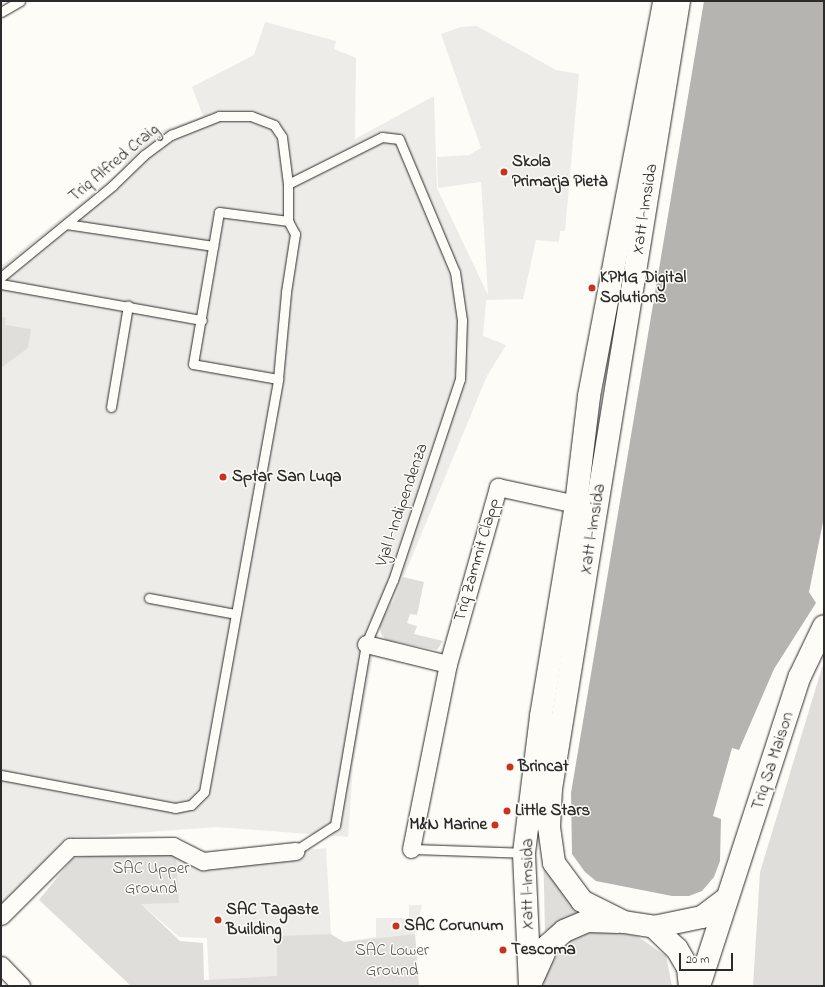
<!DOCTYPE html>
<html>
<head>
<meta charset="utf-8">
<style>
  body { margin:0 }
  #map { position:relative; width:825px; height:987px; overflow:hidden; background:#fdfcf7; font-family:"Indie Flower",sans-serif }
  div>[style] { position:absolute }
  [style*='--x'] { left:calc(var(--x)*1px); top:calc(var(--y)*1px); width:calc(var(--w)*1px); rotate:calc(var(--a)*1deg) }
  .built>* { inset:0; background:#edece8 }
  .green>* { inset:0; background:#dfdeda }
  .water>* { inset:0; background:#b5b4b1 }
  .roads { filter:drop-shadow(0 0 1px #2b2b2b) drop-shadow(0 0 1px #2b2b2b) }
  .lane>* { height:9px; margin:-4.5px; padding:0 4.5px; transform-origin:4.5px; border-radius:4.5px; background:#fdfcf7 }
  .street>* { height:17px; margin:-8.5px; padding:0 8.5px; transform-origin:8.5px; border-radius:8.5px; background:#fdfcf7 }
  .secondary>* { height:22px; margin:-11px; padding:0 11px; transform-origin:11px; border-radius:11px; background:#fdfcf7 }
  .highway>* { height:22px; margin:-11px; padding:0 11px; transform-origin:11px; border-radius:11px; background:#fdfcf7 }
  .dots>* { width:11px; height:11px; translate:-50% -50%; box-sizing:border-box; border:2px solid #fdfcf7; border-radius:50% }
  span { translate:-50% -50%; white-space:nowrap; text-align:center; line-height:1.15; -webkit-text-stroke:3px #fdfcf7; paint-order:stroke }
  .poi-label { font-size:17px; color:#2b2b2b; font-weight:700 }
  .left { translate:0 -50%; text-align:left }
  .right { translate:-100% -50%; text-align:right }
  .street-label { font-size:17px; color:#2b2b2b }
  .park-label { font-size:17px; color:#585857 }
  .frame { position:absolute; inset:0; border:2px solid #2b2b2b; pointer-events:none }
  .scale { position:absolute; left:679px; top:953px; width:54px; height:18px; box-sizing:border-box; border:2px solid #2b2b2b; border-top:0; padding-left:5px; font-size:12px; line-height:14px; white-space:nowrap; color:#2b2b2b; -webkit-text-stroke:3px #fdfcf7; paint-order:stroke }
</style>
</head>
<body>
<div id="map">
  <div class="built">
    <div style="clip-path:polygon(265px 22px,336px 41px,334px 49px,356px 58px,355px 139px,434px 96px,437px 188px,488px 295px,481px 182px,438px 188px,437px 157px,469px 155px,481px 148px,441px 34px,461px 27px,477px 26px,556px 70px,579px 74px,565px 231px,560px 231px,559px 242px,536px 240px,523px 299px,486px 300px,483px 336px,506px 345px,487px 376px,394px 600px,379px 623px,353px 766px,348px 837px,217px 827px,66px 838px,1px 904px,1px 266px,120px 171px,133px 147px,150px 134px,203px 116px,192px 87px,254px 55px)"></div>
    <div style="clip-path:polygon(173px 846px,203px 861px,326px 848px,331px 934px,344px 942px,376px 937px,376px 918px,409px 918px,409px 905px,422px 905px,415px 934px,419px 986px,209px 981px,207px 938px,179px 937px,141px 904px)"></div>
  </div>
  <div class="green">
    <div style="clip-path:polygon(1px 317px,6px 318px,5px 325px,31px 329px,28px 348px,1px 368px)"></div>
    <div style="clip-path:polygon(403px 577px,424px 582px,417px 615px,410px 614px,407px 623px,417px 626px,414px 634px,443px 641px,437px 650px,386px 640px,381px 634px,379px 623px,394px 600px)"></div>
    <div style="clip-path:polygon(824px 661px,824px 986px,753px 986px,760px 872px)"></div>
    <div style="clip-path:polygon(543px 845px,556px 882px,577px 914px,545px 931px)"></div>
    <div style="clip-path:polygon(106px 854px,176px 854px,179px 903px,141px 904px,180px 941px,203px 943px,204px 980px,277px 976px,277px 937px,282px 936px,330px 934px,344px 942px,415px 934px,419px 986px,131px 986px,39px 900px,73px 858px)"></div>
    <div style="clip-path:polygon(588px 931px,609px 931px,637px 936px,666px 956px,672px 986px,544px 986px,543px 974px,570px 940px)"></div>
  </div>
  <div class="water">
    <div style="clip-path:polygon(704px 1px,824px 1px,824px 517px,809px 592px,816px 603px,774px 669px,739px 750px,732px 748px,713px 816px,721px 819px,720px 861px,714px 877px,702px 891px,689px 896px,672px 896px,596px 881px,585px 872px,572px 854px,571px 793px)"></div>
  </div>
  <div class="roads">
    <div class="lane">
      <div style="--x:1;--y:12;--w:22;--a:-30"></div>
      <div style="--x:66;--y:224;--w:149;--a:8.5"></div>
      <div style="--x:1;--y:277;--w:144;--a:-39.3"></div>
      <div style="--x:112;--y:186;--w:45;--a:-44.1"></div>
      <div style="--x:144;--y:155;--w:34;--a:-37"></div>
      <div style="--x:171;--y:135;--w:52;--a:-21.6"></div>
      <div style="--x:219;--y:116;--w:32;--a:0"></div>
      <div style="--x:251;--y:116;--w:25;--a:21"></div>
      <div style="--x:274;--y:125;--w:14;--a:56"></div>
      <div style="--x:282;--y:137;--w:47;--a:82.7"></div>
      <div style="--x:1;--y:284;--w:204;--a:10.2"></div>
      <div style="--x:278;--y:379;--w:86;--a:-170"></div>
      <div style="--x:193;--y:364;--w:154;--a:-80.3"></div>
      <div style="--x:219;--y:212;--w:70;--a:7.4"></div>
      <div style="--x:111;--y:407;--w:103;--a:-80.5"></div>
      <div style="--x:149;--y:598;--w:87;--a:10.5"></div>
      <div style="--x:1;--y:775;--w:177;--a:10.7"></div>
      <div style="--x:175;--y:808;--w:16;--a:-11"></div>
      <div style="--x:191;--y:805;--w:18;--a:-45"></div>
      <div style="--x:204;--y:792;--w:420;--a:-79.8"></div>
      <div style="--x:278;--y:379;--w:87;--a:-84.7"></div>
      <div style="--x:286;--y:292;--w:59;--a:-81.2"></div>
      <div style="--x:295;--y:234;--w:15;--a:-118"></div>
      <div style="--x:288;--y:221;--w:37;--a:-90"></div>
      <div style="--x:288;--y:184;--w:105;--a:-26.6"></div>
      <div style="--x:382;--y:137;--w:17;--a:7"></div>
      <div style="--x:399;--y:139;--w:144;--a:67.2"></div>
      <div style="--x:455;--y:272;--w:49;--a:81.7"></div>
      <div style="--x:462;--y:320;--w:59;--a:91.9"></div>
      <div style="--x:460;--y:379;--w:212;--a:108.4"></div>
      <div style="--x:393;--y:580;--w:69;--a:112.9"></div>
      <div style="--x:366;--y:644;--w:184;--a:99.7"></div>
      <div style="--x:335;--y:825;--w:48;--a:147"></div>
      <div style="--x:411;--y:849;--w:113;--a:2"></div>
    </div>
    <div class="street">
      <div style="--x:366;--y:644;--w:84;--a:13.7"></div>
      <div style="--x:411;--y:849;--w:189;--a:-78.7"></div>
      <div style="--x:448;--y:664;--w:184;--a:-74.2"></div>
      <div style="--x:498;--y:487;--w:80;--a:12.3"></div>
      <div style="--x:1;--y:916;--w:98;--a:-45"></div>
      <div style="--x:70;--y:847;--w:103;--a:-0.6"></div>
      <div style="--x:173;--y:846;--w:34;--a:27"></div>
      <div style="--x:203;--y:861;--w:93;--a:-6.2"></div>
      <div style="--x:1;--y:965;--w:29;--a:46"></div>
    </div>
    <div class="secondary">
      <div style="--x:654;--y:927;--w:49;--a:-11.8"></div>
      <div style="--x:702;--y:917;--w:31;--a:-37"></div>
      <div style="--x:699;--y:986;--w:326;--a:-72"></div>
      <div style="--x:800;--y:676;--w:55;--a:-64.4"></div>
    </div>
    <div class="highway">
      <div style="--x:679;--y:1;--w:798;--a:99.23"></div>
      <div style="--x:551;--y:789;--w:38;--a:93"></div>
      <div style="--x:549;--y:827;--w:36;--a:82"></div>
      <div style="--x:554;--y:863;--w:47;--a:53.6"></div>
      <div style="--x:582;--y:901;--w:47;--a:26.6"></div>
      <div style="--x:624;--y:922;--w:30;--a:9"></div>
      <div style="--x:654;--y:927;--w:32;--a:44"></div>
      <div style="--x:677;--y:949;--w:22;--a:60"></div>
      <div style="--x:688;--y:968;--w:18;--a:84"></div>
      <div style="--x:532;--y:980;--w:37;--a:-66"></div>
      <div style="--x:547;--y:946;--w:23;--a:-41"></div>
      <div style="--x:564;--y:931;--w:25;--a:-23"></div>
      <div style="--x:587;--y:921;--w:31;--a:2"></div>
      <div style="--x:530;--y:986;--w:133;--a:-92.6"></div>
      <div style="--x:524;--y:853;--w:138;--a:-82.9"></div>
      <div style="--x:541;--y:716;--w:215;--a:-80.6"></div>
      <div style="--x:576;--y:504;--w:109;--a:-83.1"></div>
      <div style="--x:589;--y:396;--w:402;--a:-79.2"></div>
    </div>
  </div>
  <div class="dots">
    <div style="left:504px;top:172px;background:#c8321e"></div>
    <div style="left:592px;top:288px;background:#c8321e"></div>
    <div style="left:223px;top:477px;background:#c8321e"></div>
    <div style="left:510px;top:767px;background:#c8321e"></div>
    <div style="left:507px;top:811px;background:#c8321e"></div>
    <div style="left:495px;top:825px;background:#c8321e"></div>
    <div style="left:218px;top:920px;background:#c8321e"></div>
    <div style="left:396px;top:926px;background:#c8321e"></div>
    <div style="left:503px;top:950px;background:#c8321e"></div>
  </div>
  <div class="poi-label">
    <span class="left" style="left:512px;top:172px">Skola<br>Primarja Pietà</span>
    <span class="left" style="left:600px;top:288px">KPMG Digital<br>Solutions</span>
    <span class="left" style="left:232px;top:477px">Sptar San Luqa</span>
    <span class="left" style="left:518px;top:767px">Brincat</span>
    <span class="left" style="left:515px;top:811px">Little Stars</span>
    <span class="right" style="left:487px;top:825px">M&amp;N Marine</span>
    <span class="left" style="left:226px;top:920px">SAC Tagaste<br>Building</span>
    <span class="left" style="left:404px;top:926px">SAC Corunum</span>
    <span class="left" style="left:511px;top:950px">Tescoma</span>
  </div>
  <div class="street-label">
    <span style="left:114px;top:163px;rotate:-40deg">Triq Alfred Craig</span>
    <span style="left:645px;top:209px;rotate:-81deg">Xatt l-Imsida</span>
    <span style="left:402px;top:505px;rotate:-71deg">Vjal l-Indipendenza</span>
    <span style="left:593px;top:529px;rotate:-81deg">Xatt l-Imsida</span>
    <span style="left:477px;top:560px;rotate:-74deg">Triq Zammit Clapp</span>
    <span style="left:773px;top:761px;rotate:-72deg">Triq Sa Maison</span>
    <span style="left:528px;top:884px;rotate:-90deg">Xatt l-Imsida</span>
  </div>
  <div class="park-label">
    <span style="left:151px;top:879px">SAC Upper<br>Ground</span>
    <span style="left:392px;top:961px">SAC Lower<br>Ground</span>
  </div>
  <div class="frame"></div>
  <div class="scale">20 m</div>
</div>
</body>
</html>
